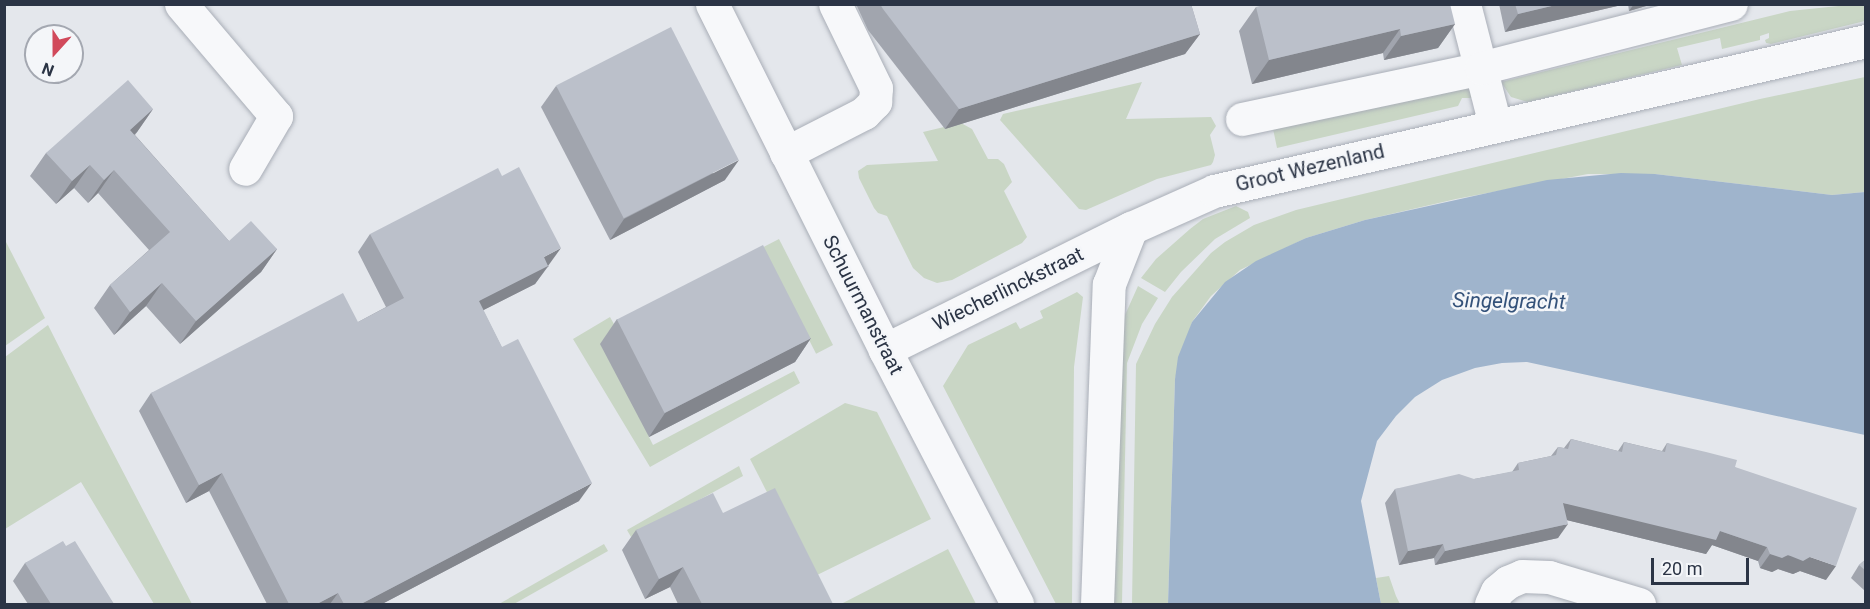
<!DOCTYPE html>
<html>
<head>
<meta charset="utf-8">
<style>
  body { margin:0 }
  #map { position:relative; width:1870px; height:609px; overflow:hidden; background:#e4e7ec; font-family:Roboto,sans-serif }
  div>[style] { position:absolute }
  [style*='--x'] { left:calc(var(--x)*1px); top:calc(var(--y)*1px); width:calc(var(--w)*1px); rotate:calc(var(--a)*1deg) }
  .green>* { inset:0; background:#c9d6c5; transform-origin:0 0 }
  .water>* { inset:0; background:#9fb4cc }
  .roads { filter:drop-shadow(0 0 2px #a9aeb7) drop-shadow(0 0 2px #a9aeb7) }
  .minor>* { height:33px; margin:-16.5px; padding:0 16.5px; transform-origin:16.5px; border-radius:16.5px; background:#f7f8fa }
  .wall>* { inset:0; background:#a1a5ae }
  .shaded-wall>* { inset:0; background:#83868d }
  .building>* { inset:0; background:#bbc0ca; transform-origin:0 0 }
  span { translate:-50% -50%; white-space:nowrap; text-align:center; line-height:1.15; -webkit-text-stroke:5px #f4f6f9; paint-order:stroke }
  .street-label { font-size:20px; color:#2b3445 }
  .water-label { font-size:21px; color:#34527a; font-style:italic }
  .frame { position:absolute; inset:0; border:6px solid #2b3445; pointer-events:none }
  .north { position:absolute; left:24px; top:24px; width:60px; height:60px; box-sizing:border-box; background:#f4f6f9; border:2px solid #a4a8b1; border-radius:50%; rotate:201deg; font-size:16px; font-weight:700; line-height:24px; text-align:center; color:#2b3445 }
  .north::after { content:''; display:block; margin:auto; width:21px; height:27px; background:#d1495b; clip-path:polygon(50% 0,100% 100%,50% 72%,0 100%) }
  .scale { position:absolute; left:1651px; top:558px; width:98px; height:27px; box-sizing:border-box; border:3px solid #2b3445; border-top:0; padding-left:8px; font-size:18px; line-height:21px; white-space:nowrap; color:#2b3445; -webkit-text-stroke:4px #f4f6f9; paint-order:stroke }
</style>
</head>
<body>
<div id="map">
  <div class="green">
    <div style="clip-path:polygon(1848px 5px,1865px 5px,1865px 21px,1771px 44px,1766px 43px,1765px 40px,1769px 38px,1769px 33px,1760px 36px,1760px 40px,1722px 49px,1720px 38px,1677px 48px,1682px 65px,1528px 102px,1511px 97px,1501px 82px,1790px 11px)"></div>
    <div style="clip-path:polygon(1463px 75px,1474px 98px,1462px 98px,1458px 106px,1277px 148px,1271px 119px)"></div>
    <div style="clip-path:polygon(1865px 77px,1865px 192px,1832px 195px,1655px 174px,1588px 174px,1456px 199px,1365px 220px,1306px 238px,1240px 270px,1211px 296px,1192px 322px,1175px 379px,1168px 604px,1132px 604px,1136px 364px,1155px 324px,1172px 297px,1211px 253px,1225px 242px,1254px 225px,1296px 210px,1760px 99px)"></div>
    <div style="clip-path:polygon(1142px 82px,1126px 119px,1211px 117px,1216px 126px,1210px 135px,1215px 155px,1213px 162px,1211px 165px,1157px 179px,1086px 210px,1079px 209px,1000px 120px,1003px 114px)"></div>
    <div style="clip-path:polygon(961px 123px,972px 129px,988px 159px,998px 159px,1004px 164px,1012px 182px,1004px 191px,1027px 237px,1022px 243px,952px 280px,937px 283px,924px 278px,913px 268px,887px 216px,878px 213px,874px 208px,859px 178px,858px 171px,867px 165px,938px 161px,923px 132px)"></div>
    <div style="clip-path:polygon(1236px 206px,1248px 212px,1250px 218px,1215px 239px,1181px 272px,1165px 292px,1141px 278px,1156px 259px,1190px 229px,1203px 219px)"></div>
    <div style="left:779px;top:239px;width:119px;height:19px;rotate:63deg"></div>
    <div style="clip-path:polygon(5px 240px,45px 318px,5px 346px,4px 346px)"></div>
    <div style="clip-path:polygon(1138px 286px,1158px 298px,1142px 324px,1127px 363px,1122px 604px,1112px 604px,1121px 324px)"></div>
    <div style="clip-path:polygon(1077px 292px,1083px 297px,1074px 367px,1072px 604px,1056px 604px,943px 386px,968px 345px,1016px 322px,1020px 329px,1043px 318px,1040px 311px)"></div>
    <div style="clip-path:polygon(610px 317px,619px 333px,649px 437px,653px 445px,794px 371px,800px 383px,650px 467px,573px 339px)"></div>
    <div style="clip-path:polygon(48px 325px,95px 418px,192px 604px,154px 604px,81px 482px,5px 529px,5px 357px)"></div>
    <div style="clip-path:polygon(845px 403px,877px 412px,931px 519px,811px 578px,750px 459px)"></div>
    <div style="clip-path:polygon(739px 466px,743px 476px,631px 537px,627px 530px)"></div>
    <div style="clip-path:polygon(604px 544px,608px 551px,514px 604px,499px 604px)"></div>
    <div style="clip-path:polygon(948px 549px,976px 604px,841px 604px)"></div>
    <div style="clip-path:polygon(1389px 576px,1396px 596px,1400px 604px,1381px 604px,1376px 578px)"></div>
  </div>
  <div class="water">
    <div style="clip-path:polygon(1621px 173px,1655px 174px,1832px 195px,1865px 192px,1865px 435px,1527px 362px,1502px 363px,1475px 368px,1442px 380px,1415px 397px,1396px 416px,1377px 441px,1361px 501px,1381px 604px,1168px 604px,1175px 379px,1178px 357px,1192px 322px,1225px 282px,1256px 261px,1306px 238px,1365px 220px,1547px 180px)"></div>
  </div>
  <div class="roads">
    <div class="minor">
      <div style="--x:181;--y:4;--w:147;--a:49.7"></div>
      <div style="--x:276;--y:116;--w:61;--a:120.3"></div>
      <div style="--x:712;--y:4;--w:387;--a:63.4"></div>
      <div style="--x:885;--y:350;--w:286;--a:62.5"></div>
      <div style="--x:1464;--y:4;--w:125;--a:75.6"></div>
      <div style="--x:1242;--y:119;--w:244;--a:-12"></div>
      <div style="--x:1481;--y:68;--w:258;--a:-14.4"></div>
      <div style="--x:786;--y:153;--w:88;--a:-27.1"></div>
      <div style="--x:864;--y:113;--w:16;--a:-45"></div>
      <div style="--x:875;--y:102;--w:14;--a:-86"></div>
      <div style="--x:876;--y:88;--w:93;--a:-116"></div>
      <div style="--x:885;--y:350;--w:275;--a:-26.4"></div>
      <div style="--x:1131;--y:228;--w:91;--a:-24"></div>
      <div style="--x:1214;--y:191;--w:669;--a:-12.96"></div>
      <div style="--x:1097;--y:604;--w:320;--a:-87.9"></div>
      <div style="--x:1109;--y:284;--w:60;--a:-68.6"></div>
      <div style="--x:1491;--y:604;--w:14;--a:-65"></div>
      <div style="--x:1497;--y:591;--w:14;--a:-39"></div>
      <div style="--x:1508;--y:582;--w:15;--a:-23"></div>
      <div style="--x:1522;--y:576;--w:27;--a:2"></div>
      <div style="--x:1549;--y:577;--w:94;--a:16.7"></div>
    </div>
  </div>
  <div class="wall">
    <div style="clip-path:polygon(856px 4px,1191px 4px,1200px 34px,1185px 54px,945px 129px,868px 30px)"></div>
    <div style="clip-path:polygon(1499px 4px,1626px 4px,1505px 32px)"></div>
    <div style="clip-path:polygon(1628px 4px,1653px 4px,1629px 11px)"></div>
    <div style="clip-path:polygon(1256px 7px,1455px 24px,1438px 48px,1384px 60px,1383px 53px,1252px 84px,1239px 31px)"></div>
    <div style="clip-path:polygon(556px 86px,725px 180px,610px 240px,541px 107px)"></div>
    <div style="clip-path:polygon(153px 109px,135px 135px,229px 241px,277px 249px,261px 272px,180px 344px,146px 306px,114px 335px,94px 308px,110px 285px,149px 250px,98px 193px,88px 203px,74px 188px,56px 204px,30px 176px,46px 153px)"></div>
    <div style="clip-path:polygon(370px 234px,549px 266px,547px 268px,535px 284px,483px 310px,579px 501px,382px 604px,267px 604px,209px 491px,186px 503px,139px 411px,151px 393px,358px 322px,386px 307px,358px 252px)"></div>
    <div style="clip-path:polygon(617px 319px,811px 338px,795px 362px,649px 437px,600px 344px)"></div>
    <div style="clip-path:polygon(1571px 439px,1618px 451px,1624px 442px,1662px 451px,1667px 443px,1735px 467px,1826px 580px,1800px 571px,1793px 574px,1778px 569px,1772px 572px,1760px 568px,1758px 561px,1712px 545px,1706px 554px,1567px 520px,1558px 538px,1435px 565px,1434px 558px,1399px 565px,1385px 503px,1395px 489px,1474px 479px,1512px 472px,1518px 463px,1551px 456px,1558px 447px,1564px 448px)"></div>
    <div style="clip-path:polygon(723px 513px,833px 604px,678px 604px,670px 587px,645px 599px,622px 550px,636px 530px)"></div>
    <div style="clip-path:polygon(66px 546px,114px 604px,28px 604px,13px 581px,25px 563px)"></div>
    <div style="clip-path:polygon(1866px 559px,1866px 592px,1851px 578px,1859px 565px)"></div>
  </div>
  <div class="shaded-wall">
    <div style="clip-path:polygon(1560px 4px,1626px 4px,1505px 32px,1518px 14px)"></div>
    <div style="clip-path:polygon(1634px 4px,1653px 4px,1629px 11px)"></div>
    <div style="clip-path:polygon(1455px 24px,1438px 48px,1384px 60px,1401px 36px)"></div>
    <div style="clip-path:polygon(1400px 29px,1383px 53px,1252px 84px,1269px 60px)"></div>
    <div style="clip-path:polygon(1200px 34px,1185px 54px,945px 129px,959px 109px)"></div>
    <div style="clip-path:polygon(153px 109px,137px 132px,114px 153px,130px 130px)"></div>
    <div style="clip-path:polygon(739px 160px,725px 180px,610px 240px,624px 219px)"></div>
    <div style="clip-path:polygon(90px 165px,74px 188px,56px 204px,72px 181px)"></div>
    <div style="clip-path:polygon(114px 170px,98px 193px,88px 203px,104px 180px)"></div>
    <div style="clip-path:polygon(561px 248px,535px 284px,466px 319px,479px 301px,544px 257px)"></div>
    <div style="clip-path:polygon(277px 249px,261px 272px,180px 344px,196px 321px)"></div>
    <div style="clip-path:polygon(162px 283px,146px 306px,114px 335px,130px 312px)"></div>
    <div style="clip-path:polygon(811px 338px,795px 362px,649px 437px,665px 413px)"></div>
    <div style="clip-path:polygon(222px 473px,209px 491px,186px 503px,199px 485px)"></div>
    <div style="clip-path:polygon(592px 483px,579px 501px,382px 604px,361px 604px)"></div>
    <div style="clip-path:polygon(1563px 503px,1720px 531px,1767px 547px,1758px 561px,1712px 545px,1706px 554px,1554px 517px)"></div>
    <div style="clip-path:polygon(1568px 524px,1558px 538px,1435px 565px,1445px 551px)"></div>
    <div style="clip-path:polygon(1443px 544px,1434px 558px,1399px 565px,1408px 551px)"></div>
    <div style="clip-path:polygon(1770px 554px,1810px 557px,1836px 566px,1826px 580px,1800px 571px,1793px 574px,1778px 569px,1772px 572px,1760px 568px)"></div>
    <div style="clip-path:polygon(683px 567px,670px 587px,645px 599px,659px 579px)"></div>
    <div style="clip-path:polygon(338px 593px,330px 604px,317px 604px)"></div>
  </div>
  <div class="building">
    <div style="clip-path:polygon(880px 4px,1191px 4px,1200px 34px,959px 109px,883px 9px)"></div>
    <div style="clip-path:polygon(1267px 4px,1450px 4px,1455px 24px,1401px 36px,1400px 29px,1269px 60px,1256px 7px)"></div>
    <div style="clip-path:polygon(1515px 4px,1560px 4px,1518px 14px)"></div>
    <div style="left:671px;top:27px;width:149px;height:129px;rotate:63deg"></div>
    <div style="clip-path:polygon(128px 80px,153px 109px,130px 130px,229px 241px,251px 221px,277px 249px,196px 321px,162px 283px,130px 312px,110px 285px,170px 232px,114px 170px,104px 180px,90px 165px,72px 181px,46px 153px)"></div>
    <div style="clip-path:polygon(519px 167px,561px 248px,544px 257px,548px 266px,479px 301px,502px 347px,518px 339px,592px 483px,361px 604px,344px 604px,338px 593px,317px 604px,289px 604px,222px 473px,199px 485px,151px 393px,343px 293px,358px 322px,404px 298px,370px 234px,498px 168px,502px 176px)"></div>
    <div style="left:763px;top:245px;width:105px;height:164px;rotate:63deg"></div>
    <div style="clip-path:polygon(1571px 439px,1622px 452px,1624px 442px,1665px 452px,1667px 443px,1706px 452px,1737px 460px,1735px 467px,1857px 508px,1836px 566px,1810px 557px,1803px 561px,1788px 555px,1782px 558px,1770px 554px,1767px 547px,1720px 531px,1716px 540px,1563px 503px,1568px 524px,1445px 551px,1443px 544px,1408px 551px,1395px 489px,1459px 474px,1474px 479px,1519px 470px,1518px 463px,1556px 455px,1558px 447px,1568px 449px)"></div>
    <div style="clip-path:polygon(775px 488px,833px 604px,702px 604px,683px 567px,659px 579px,636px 530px,713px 493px,723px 513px)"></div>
    <div style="clip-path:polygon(63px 541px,66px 546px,75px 541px,114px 604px,51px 604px,25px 563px)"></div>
    <div style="clip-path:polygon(1866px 559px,1866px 571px,1859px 565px)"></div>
  </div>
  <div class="street-label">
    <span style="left:1310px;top:168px;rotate:-13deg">Groot Wezenland</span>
    <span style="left:1008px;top:289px;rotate:-26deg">Wiecherlinckstraat</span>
    <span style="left:863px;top:305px;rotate:63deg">Schuurmanstraat</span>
  </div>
  <div class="water-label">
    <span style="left:1509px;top:301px;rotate:1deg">Singelgracht</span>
  </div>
  <div class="frame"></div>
  <div class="north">N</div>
  <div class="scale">20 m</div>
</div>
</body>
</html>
